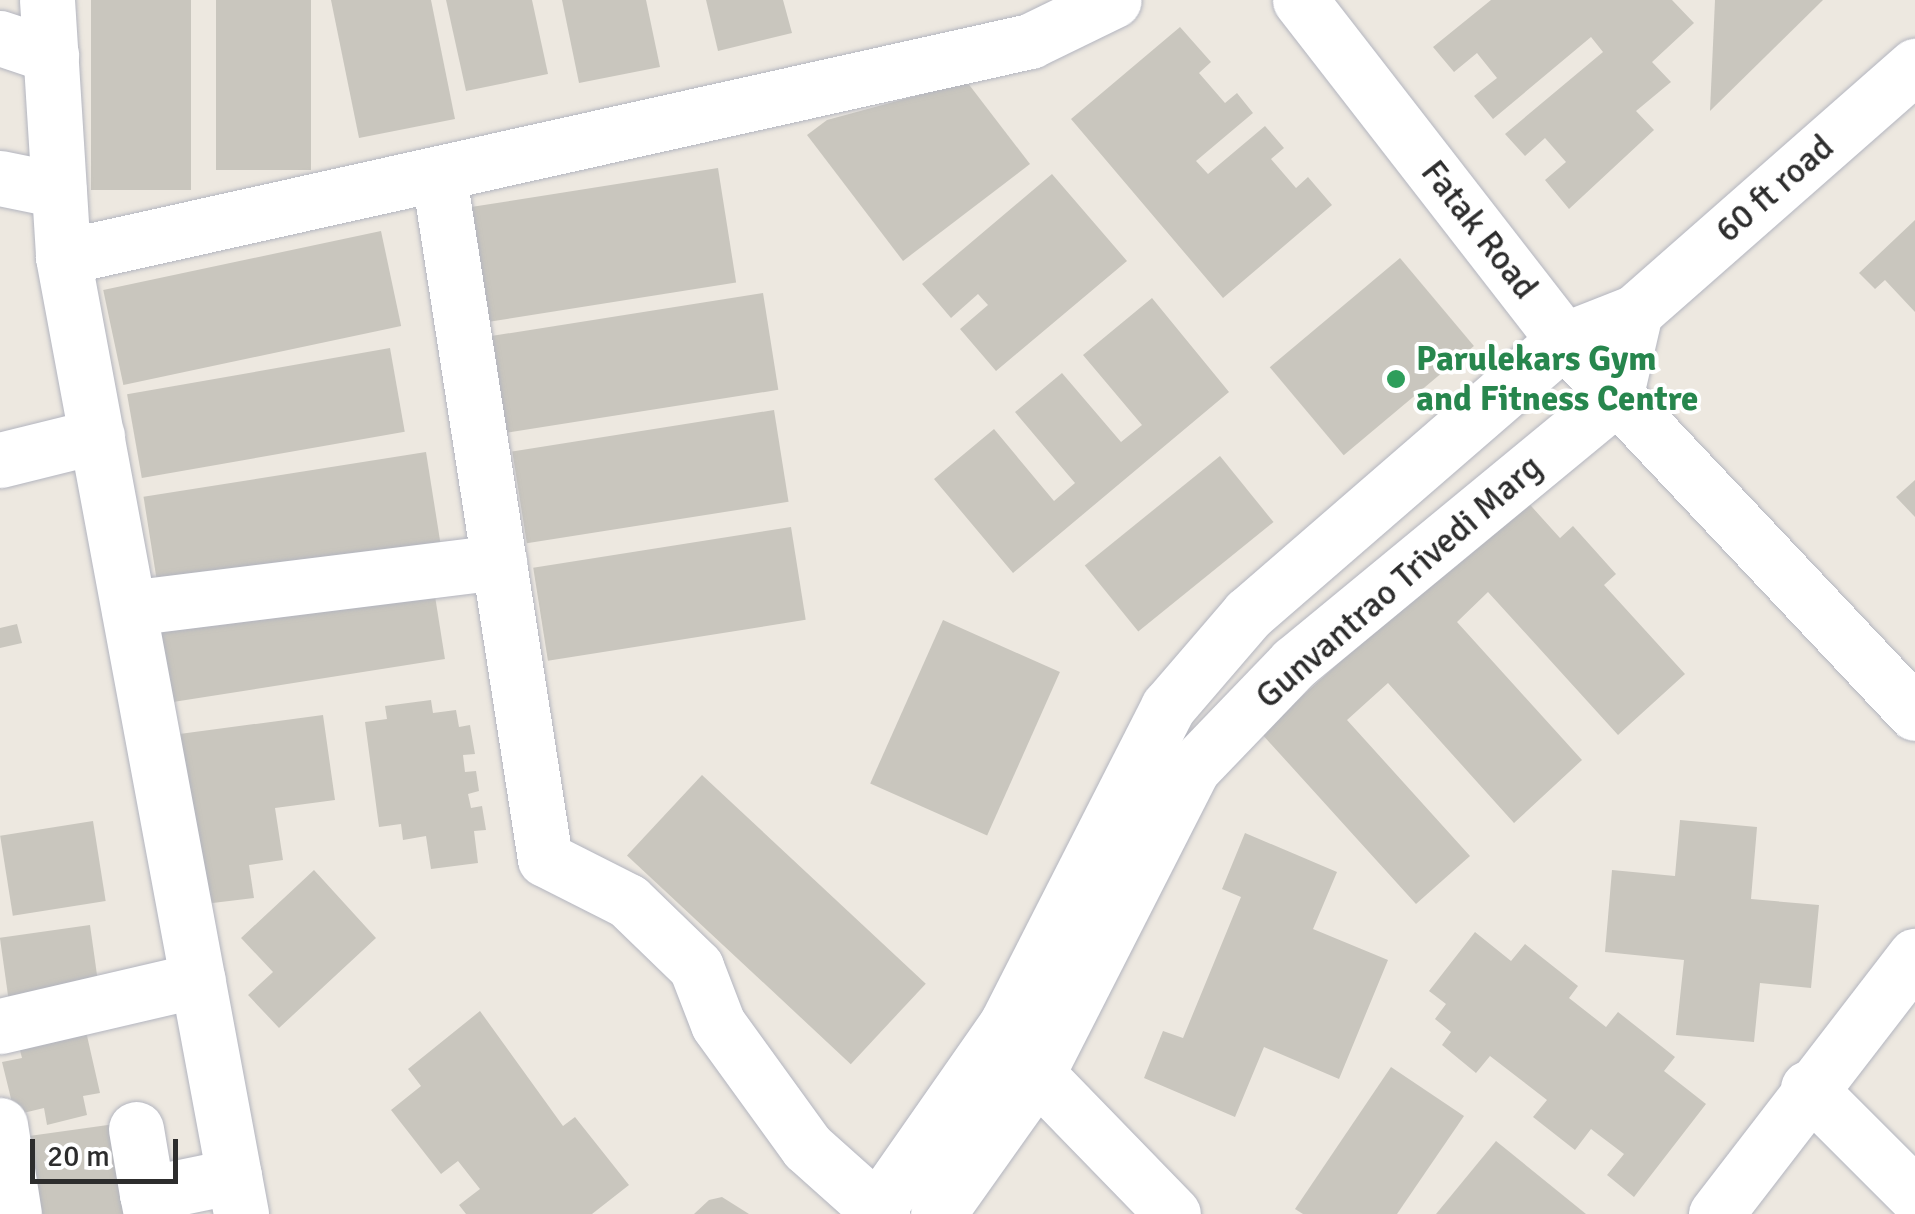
<!DOCTYPE html>
<html>
<head>
<meta charset="utf-8">
<style>
  body { margin:0 }
  #map { position:relative; width:1915px; height:1214px; overflow:hidden; background:#ede8e0; font-family:Signika,sans-serif }
  div>[style] { position:absolute }
  [style*='--x'] { left:calc(var(--x)*1px); top:calc(var(--y)*1px); width:calc(var(--w)*1px); rotate:calc(var(--a)*1deg) }
  .building>* { inset:0; background:#c9c6be; transform-origin:0 0 }
  .roads { filter:drop-shadow(0 0 2px #b3b5bf) drop-shadow(0 0 2px #b3b5bf) }
  .minor>* { height:55px; margin:-27.5px; padding:0 27.5px; transform-origin:27.5px; border-radius:27.5px; background:#fff }
  .tertiary>* { height:55px; margin:-27.5px; padding:0 27.5px; transform-origin:27.5px; border-radius:27.5px; background:#fff }
  .dots>* { width:28px; height:28px; translate:-50% -50%; box-sizing:border-box; border:5px solid #fff; border-radius:50% }
  span { translate:-50% -50%; white-space:nowrap; text-align:center; line-height:1.15; -webkit-text-stroke:8px #fff; paint-order:stroke }
  .street-label { font-size:35px; color:#2d2d2d }
  .leisure-label { font-size:35px; color:#27864d; font-weight:700 }
  .left { translate:0 -50%; text-align:left }
  .scale { position:absolute; left:30px; top:1139px; width:148px; height:45px; box-sizing:border-box; border:5px solid #2d2d2d; border-top:0; padding-left:12px; font-size:30px; line-height:35px; white-space:nowrap; color:#2d2d2d; -webkit-text-stroke:8px #fff; paint-order:stroke }
</style>
</head>
<body>
<div id="map">
  <div class="building">
    <div style="left:91px;top:0;width:100px;height:190px"></div>
    <div style="left:216px;top:0;width:95px;height:170px"></div>
    <div style="clip-path:polygon(331px 0,431px 0,455px 119px,359px 138px)"></div>
    <div style="clip-path:polygon(446px 0,532px 0,548px 74px,466px 91px)"></div>
    <div style="clip-path:polygon(562px 0,646px 0,660px 67px,579px 83px)"></div>
    <div style="clip-path:polygon(706px 0,783px 0,792px 33px,718px 51px)"></div>
    <div style="clip-path:polygon(1491px 0,1672px 0,1694px 23px,1652px 62px,1671px 82px,1636px 111px,1654px 130px,1569px 209px,1545px 180px,1566px 162px,1545px 138px,1525px 156px,1505px 134px,1603px 52px,1591px 37px,1493px 119px,1474px 96px,1497px 78px,1477px 53px,1454px 72px,1433px 47px)"></div>
    <div style="clip-path:polygon(1715px 0,1823px 0,1710px 111px)"></div>
    <div style="clip-path:polygon(1180px 27px,1211px 62px,1199px 73px,1225px 103px,1237px 93px,1253px 113px,1196px 161px,1208px 174px,1265px 126px,1284px 148px,1271px 159px,1296px 188px,1308px 177px,1332px 205px,1223px 298px,1071px 119px)"></div>
    <div style="clip-path:polygon(967px 82px,1030px 164px,903px 261px,807px 135px,827px 120px)"></div>
    <div style="left:718px;top:168px;width:116px;height:250px;rotate:81deg"></div>
    <div style="clip-path:polygon(1052px 174px,1127px 261px,996px 371px,960px 329px,988px 305px,978px 294px,951px 318px,922px 284px)"></div>
    <div style="clip-path:polygon(1915px 220px,1915px 312px,1885px 280px,1875px 289px,1859px 273px)"></div>
    <div style="left:381px;top:231px;width:97px;height:284px;rotate:78deg"></div>
    <div style="left:1400px;top:258px;width:115px;height:170px;rotate:50deg"></div>
    <div style="left:763px;top:293px;width:98px;height:283px;rotate:81deg"></div>
    <div style="clip-path:polygon(1152px 298px,1229px 392px,1013px 573px,934px 479px,994px 429px,1054px 501px,1075px 483px,1015px 412px,1062px 373px,1121px 442px,1142px 425px,1083px 355px)"></div>
    <div style="left:390px;top:348px;width:85px;height:267px;rotate:80deg"></div>
    <div style="left:774px;top:410px;width:93px;height:265px;rotate:81deg"></div>
    <div style="left:426px;top:452px;width:96px;height:286px;rotate:81deg"></div>
    <div style="left:1220px;top:456px;width:85px;height:174px;rotate:51deg"></div>
    <div style="clip-path:polygon(1915px 480px,1915px 517px,1896px 497px)"></div>
    <div style="clip-path:polygon(1523px 497px,1560px 538px,1573px 526px,1616px 574px,1604px 585px,1685px 674px,1618px 735px,1488px 592px,1457px 622px,1582px 760px,1514px 823px,1388px 683px,1347px 720px,1470px 856px,1416px 904px,1261px 733px)"></div>
    <div style="left:791px;top:527px;width:94px;height:261px;rotate:81deg"></div>
    <div style="left:432px;top:577px;width:83px;height:285px;rotate:81deg"></div>
    <div style="left:943px;top:620px;width:128px;height:179px;rotate:24deg"></div>
    <div style="clip-path:polygon(17px 624px,22px 643px,0 648px,0 628px)"></div>
    <div style="clip-path:polygon(431px 700px,433px 713px,456px 710px,459px 727px,470px 725px,475px 754px,463px 755px,465px 772px,476px 771px,479px 791px,468px 794px,471px 808px,482px 806px,486px 830px,474px 831px,478px 863px,431px 869px,426px 836px,403px 840px,401px 824px,379px 827px,365px 722px,387px 719px,385px 706px)"></div>
    <div style="clip-path:polygon(323px 715px,335px 800px,275px 808px,283px 860px,249px 865px,254px 898px,196px 905px,172px 735px)"></div>
    <div style="left:702px;top:775px;width:306px;height:110px;rotate:43deg"></div>
    <div style="clip-path:polygon(1680px 820px,1757px 827px,1751px 899px,1819px 905px,1811px 988px,1760px 983px,1754px 1042px,1676px 1035px,1684px 960px,1605px 952px,1612px 870px,1675px 876px)"></div>
    <div style="left:93px;top:821px;width:81px;height:94px;rotate:81deg"></div>
    <div style="clip-path:polygon(1245px 833px,1337px 872px,1313px 929px,1388px 960px,1339px 1079px,1264px 1047px,1235px 1117px,1144px 1078px,1163px 1031px,1183px 1038px,1241px 897px,1222px 889px)"></div>
    <div style="clip-path:polygon(314px 870px,376px 938px,279px 1028px,248px 995px,273px 972px,241px 938px)"></div>
    <div style="left:90px;top:925px;width:63px;height:91px;rotate:82deg"></div>
    <div style="clip-path:polygon(1475px 932px,1511px 961px,1525px 944px,1578px 986px,1569px 998px,1606px 1027px,1618px 1012px,1675px 1057px,1664px 1071px,1706px 1104px,1634px 1197px,1607px 1175px,1624px 1154px,1591px 1129px,1575px 1150px,1533px 1117px,1547px 1100px,1490px 1056px,1476px 1073px,1442px 1045px,1451px 1032px,1435px 1019px,1446px 1004px,1429px 991px)"></div>
    <div style="clip-path:polygon(480px 1011px,563px 1126px,575px 1117px,629px 1185px,592px 1214px,466px 1214px,459px 1205px,480px 1189px,458px 1161px,441px 1174px,391px 1110px,421px 1086px,408px 1069px)"></div>
    <div style="clip-path:polygon(83px 1018px,100px 1093px,83px 1096px,87px 1115px,47px 1125px,44px 1108px,15px 1115px,2px 1062px,22px 1058px,16px 1034px)"></div>
    <div style="clip-path:polygon(1391px 1067px,1464px 1116px,1397px 1214px,1303px 1214px,1295px 1209px)"></div>
    <div style="clip-path:polygon(115px 1124px,128px 1214px,32px 1214px,22px 1137px)"></div>
    <div style="clip-path:polygon(1496px 1141px,1586px 1214px,1436px 1214px)"></div>
    <div style="clip-path:polygon(722px 1197px,749px 1214px,694px 1214px,709px 1200px)"></div>
  </div>
  <div class="roads">
    <div class="minor">
      <div style="--x:47;--y:0;--w:257;--a:86.4"></div>
      <div style="--x:63;--y:257;--w:973;--a:79.46"></div>
      <div style="--x:1300;--y:0;--w:430;--a:52.2"></div>
      <div style="--x:1564;--y:340;--w:512;--a:46.74"></div>
      <div style="--x:0;--y:38;--w:54;--a:18.4"></div>
      <div style="--x:439;--y:177;--w:690;--a:81.17"></div>
      <div style="--x:545;--y:859;--w:93;--a:26.8"></div>
      <div style="--x:628;--y:901;--w:95;--a:44.1"></div>
      <div style="--x:696;--y:967;--w:61;--a:68.9"></div>
      <div style="--x:718;--y:1024;--w:152;--a:54.1"></div>
      <div style="--x:807;--y:1147;--w:101;--a:41.8"></div>
      <div style="--x:0;--y:178;--w:60;--a:11.5"></div>
      <div style="--x:63;--y:257;--w:991;--a:-12.59"></div>
      <div style="--x:1030;--y:41;--w:93;--a:-26"></div>
      <div style="--x:0;--y:460;--w:100;--a:-13.9"></div>
      <div style="--x:129;--y:608;--w:373;--a:-7.1"></div>
      <div style="--x:0;--y:1026;--w:203;--a:-13.1"></div>
      <div style="--x:1037;--y:1074;--w:195;--a:45.8"></div>
      <div style="--x:1808;--y:1088;--w:151;--a:45"></div>
      <div style="--x:0;--y:1125;--w:90;--a:81.1"></div>
      <div style="--x:136;--y:1129;--w:66;--a:80.4"></div>
      <div style="--x:151;--y:1214;--w:20;--a:-101"></div>
      <div style="--x:147;--y:1194;--w:89;--a:-11.7"></div>
      <div style="--x:1716;--y:1214;--w:326;--a:-52.4"></div>
    </div>
    <div class="tertiary">
      <div style="--x:874;--y:1214;--w:233;--a:-55.1"></div>
      <div style="--x:1007;--y:1023;--w:355;--a:-63"></div>
      <div style="--x:1168;--y:707;--w:123;--a:-49.3"></div>
      <div style="--x:1248;--y:614;--w:418;--a:-40.9"></div>
      <div style="--x:1564;--y:340;--w:76;--a:-21.5"></div>
      <div style="--x:1635;--y:312;--w:373;--a:-41.3"></div>
      <div style="--x:938;--y:1214;--w:171;--a:-54.7"></div>
      <div style="--x:1037;--y:1074;--w:343;--a:-63"></div>
      <div style="--x:1193;--y:768;--w:146;--a:-46.1"></div>
      <div style="--x:1294;--y:663;--w:416;--a:-39.5"></div>
      <div style="--x:1615;--y:398;--w:88;--a:-76.9"></div>
    </div>
  </div>
  <div class="dots">
    <div style="left:1396px;top:379px;background:#2e9e5b"></div>
  </div>
  <div class="street-label">
    <span style="left:1775px;top:189px;rotate:-41deg">60 ft road</span>
    <span style="left:1479px;top:230px;rotate:52deg">Fatak Road</span>
    <span style="left:1399px;top:582px;rotate:-41deg">Gunvantrao Trivedi Marg</span>
  </div>
  <div class="leisure-label">
    <span class="left" style="left:1416px;top:379px">Parulekars Gym<br>and Fitness Centre</span>
  </div>
  <div class="scale">20 m</div>
</div>
</body>
</html>
